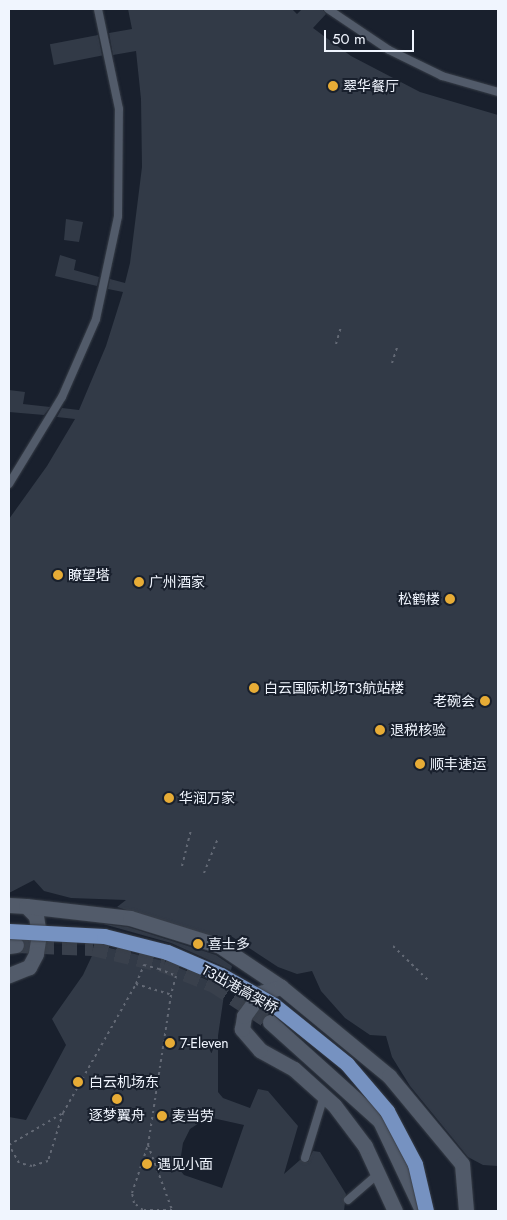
<!DOCTYPE html>
<html>
<head>
<meta charset="utf-8">
<style>
  body { margin:0 }
  #map { position:relative; width:507px; height:1220px; overflow:hidden; background:#19202d; font-family:Jost,"Noto Sans SC",sans-serif }
  div>[style] { position:absolute }
  [style*='--x'] { left:calc(var(--x)*1px); top:calc(var(--y)*1px); width:calc(var(--w)*1px); rotate:calc(var(--a)*1deg) }
  .building>* { inset:0; background:#323a47; transform-origin:0 0 }
  .secondary-tunnel>* { height:15px; margin-top:-7.5px; transform-origin:0; background:repeating-linear-gradient(90deg,#39404c 0 15px,transparent 0 23px) }
  .path>* { height:2px; margin-top:-1px; transform-origin:0; background:repeating-linear-gradient(90deg,#636975 0 2.5px,transparent 0 6.5px) }
  .roads { filter:drop-shadow(0 0 1px #383e48) drop-shadow(0 0 1px #383e48) }
  .lane>* { height:8px; margin:-4px; padding:0 4px; transform-origin:4px; border-radius:4px; background:#525b6a }
  .secondary>* { height:15px; margin:-7.5px; padding:0 7.5px; transform-origin:7.5px; border-radius:7.5px; background:#525b6a }
  .bridges { filter:drop-shadow(0 0 1px #383e48) drop-shadow(0 0 1px #383e48) }
  .primary-bridge>* { height:15px; margin:-7.5px; padding:0 7.5px; transform-origin:7.5px; border-radius:7.5px; background:#7692c1 }
  .dots>* { width:14px; height:14px; translate:-50% -50%; box-sizing:border-box; border:2px solid #19202d; border-radius:50% }
  span { translate:-50% -50%; white-space:nowrap; text-align:center; line-height:1.15; -webkit-text-stroke:4px #19202d; paint-order:stroke }
  .poi-label { font-size:14px; color:#f0f5fe }
  .left { translate:0 -50%; text-align:left }
  .right { translate:-100% -50%; text-align:right }
  .street-label { font-size:14px; color:#f0f5fe }
  .frame { position:absolute; inset:0; border:10px solid #f0f5fe; pointer-events:none }
  .scale { position:absolute; left:324px; top:30px; width:90px; height:22px; box-sizing:border-box; border:2px solid #f0f5fe; border-top:0; padding-left:6px; font-size:15px; line-height:18px; white-space:nowrap; color:#f0f5fe; -webkit-text-stroke:4px #19202d; paint-order:stroke }
</style>
</head>
<body>
<div id="map">
  <div class="building">
    <div style="clip-path:polygon(128px 9px,292px 9px,297px 14px,302px 9px,322px 9px,326px 14px,313px 28px,351px 56px,420px 92px,498px 115px,498px 1166px,483px 1165px,468px 1157px,410px 1086px,392px 1057px,386px 1036px,370px 1035px,345px 1018px,321px 991px,312px 971px,297px 974px,278px 967px,228px 934px,230px 942px,117px 907px,126px 900px,71px 898px,44px 891px,34px 880px,9px 893px,9px 519px,47px 466px,75px 419px,57px 417px,62px 408px,79px 410px,106px 346px,123px 292px,108px 289px,110px 279px,125px 283px,130px 263px,142px 167px,141px 99px,136px 51px,113px 55px,109px 33px,132px 29px)"></div>
    <div style="left:98px;top:35px;width:21px;height:49px;rotate:79deg"></div>
    <div style="clip-path:polygon(66px 219px,83px 222px,79px 242px,64px 240px)"></div>
    <div style="clip-path:polygon(60px 255px,76px 260px,74px 270px,99px 277px,97px 286px,55px 276px)"></div>
    <div style="clip-path:polygon(9px 390px,25px 392px,23px 404px,50px 407px,44px 415px,9px 412px)"></div>
    <div style="clip-path:polygon(103px 924px,128px 927px,216px 955px,232px 966px,231px 970px,171px 943px)"></div>
    <div style="clip-path:polygon(evenodd,97px 945px,164px 961px,225px 988px,218px 1036px,218px 1092px,223px 1098px,250px 1108px,258px 1089px,268px 1091px,298px 1126px,284px 1174px,300px 1160px,308px 1162px,313px 1151px,320px 1152px,346px 1194px,344px 1211px,9px 1211px,9px 1117px,26px 1120px,66px 1045px,52px 1019px,83px 975px,97px 945px,208px 1117px,244px 1125px,222px 1188px,184px 1175px,179px 1169px,183px 1143px,190px 1129px,208px 1117px)"></div>
  </div>
  <div class="secondary-tunnel">
    <div style="--x:16;--y:945;--w:77;--a:2.2"></div>
    <div style="--x:93;--y:948;--w:73;--a:13.5"></div>
    <div style="--x:164;--y:965;--w:54;--a:21.8"></div>
    <div style="--x:214;--y:985;--w:67;--a:33.5"></div>
  </div>
  <div class="path">
    <div style="--x:336;--y:344;--w:18;--a:-74"></div>
    <div style="--x:392;--y:363;--w:19;--a:-72"></div>
    <div style="--x:182;--y:866;--w:37;--a:-76"></div>
    <div style="--x:204;--y:873;--w:37;--a:-68"></div>
    <div style="--x:393;--y:946;--w:49;--a:44.2"></div>
    <div style="--x:136;--y:984;--w:21;--a:-67"></div>
    <div style="--x:144;--y:965;--w:16;--a:15"></div>
    <div style="--x:159;--y:969;--w:18;--a:22"></div>
    <div style="--x:176;--y:976;--w:20;--a:105"></div>
    <div style="--x:63;--y:1113;--w:50;--a:107.4"></div>
    <div style="--x:48;--y:1161;--w:17;--a:163"></div>
    <div style="--x:32;--y:1166;--w:13;--a:-167"></div>
    <div style="--x:19;--y:1163;--w:21;--a:-119"></div>
    <div style="--x:9;--y:1145;--w:63;--a:-30.7"></div>
    <div style="--x:63;--y:1113;--w:148;--a:-60.5"></div>
    <div style="--x:136;--y:984;--w:37;--a:17"></div>
    <div style="--x:171;--y:995;--w:152;--a:98.7"></div>
    <div style="--x:148;--y:1145;--w:69;--a:69.7"></div>
    <div style="--x:172;--y:1210;--w:29;--a:180"></div>
    <div style="--x:143;--y:1210;--w:11;--a:-142"></div>
    <div style="--x:134;--y:1203;--w:10;--a:-101"></div>
    <div style="--x:132;--y:1193;--w:51;--a:-71.6"></div>
  </div>
  <div class="roads">
    <div class="lane">
      <div style="--x:328;--y:9;--w:73;--a:33.9"></div>
      <div style="--x:389;--y:50;--w:59;--a:26.1"></div>
      <div style="--x:442;--y:76;--w:58;--a:15.9"></div>
      <div style="--x:9;--y:484;--w:102;--a:-58.7"></div>
      <div style="--x:62;--y:397;--w:85;--a:-66.4"></div>
      <div style="--x:96;--y:319;--w:105;--a:-77.9"></div>
      <div style="--x:118;--y:216;--w:107;--a:-89.5"></div>
      <div style="--x:119;--y:109;--w:102;--a:-101.9"></div>
      <div style="--x:305;--y:1158;--w:65;--a:-73"></div>
      <div style="--x:348;--y:1200;--w:40;--a:-41"></div>
    </div>
    <div class="secondary">
      <div style="--x:9;--y:905;--w:17;--a:3"></div>
      <div style="--x:26;--y:906;--w:14;--a:45"></div>
      <div style="--x:36;--y:916;--w:18;--a:81"></div>
      <div style="--x:39;--y:934;--w:20;--a:99"></div>
      <div style="--x:36;--y:954;--w:15;--a:118"></div>
      <div style="--x:29;--y:967;--w:22;--a:158"></div>
      <div style="--x:26;--y:906;--w:105;--a:6.6"></div>
      <div style="--x:130;--y:918;--w:94;--a:17.3"></div>
      <div style="--x:220;--y:946;--w:73;--a:33.9"></div>
      <div style="--x:9;--y:946;--w:7;--a:-8"></div>
      <div style="--x:270;--y:1022;--w:148;--a:42"></div>
      <div style="--x:380;--y:1121;--w:96;--a:64.8"></div>
      <div style="--x:395;--y:1211;--w:72;--a:-114.8"></div>
      <div style="--x:365;--y:1146;--w:51;--a:-127.1"></div>
      <div style="--x:334;--y:1105;--w:54;--a:-138"></div>
      <div style="--x:294;--y:1069;--w:39;--a:-151"></div>
      <div style="--x:260;--y:1050;--w:28;--a:-131"></div>
      <div style="--x:242;--y:1029;--w:13;--a:-81"></div>
      <div style="--x:244;--y:1016;--w:29;--a:-54"></div>
      <div style="--x:261;--y:993;--w:21;--a:-17"></div>
      <div style="--x:281;--y:987;--w:140;--a:39.5"></div>
      <div style="--x:389;--y:1076;--w:114;--a:50.3"></div>
      <div style="--x:462;--y:1164;--w:47;--a:85.1"></div>
    </div>
  </div>
  <div class="bridges">
    <div class="primary-bridge">
      <div style="--x:9;--y:931;--w:95;--a:3"></div>
      <div style="--x:104;--y:936;--w:65;--a:14.3"></div>
      <div style="--x:167;--y:952;--w:59;--a:23.1"></div>
      <div style="--x:221;--y:975;--w:61;--a:29.5"></div>
      <div style="--x:274;--y:1005;--w:94;--a:38.9"></div>
      <div style="--x:347;--y:1064;--w:62;--a:49.6"></div>
      <div style="--x:387;--y:1111;--w:60;--a:62.2"></div>
      <div style="--x:415;--y:1164;--w:48;--a:76.8"></div>
    </div>
  </div>
  <div class="dots">
    <div style="left:333px;top:86px;background:#e7ac36"></div>
    <div style="left:58px;top:575px;background:#e7ac36"></div>
    <div style="left:139px;top:582px;background:#e7ac36"></div>
    <div style="left:450px;top:599px;background:#e7ac36"></div>
    <div style="left:254px;top:688px;background:#e7ac36"></div>
    <div style="left:485px;top:701px;background:#e7ac36"></div>
    <div style="left:380px;top:730px;background:#e7ac36"></div>
    <div style="left:420px;top:764px;background:#e7ac36"></div>
    <div style="left:169px;top:798px;background:#e7ac36"></div>
    <div style="left:198px;top:944px;background:#e7ac36"></div>
    <div style="left:170px;top:1043px;background:#e7ac36"></div>
    <div style="left:78px;top:1082px;background:#e7ac36"></div>
    <div style="left:117px;top:1099px;background:#e7ac36"></div>
    <div style="left:162px;top:1116px;background:#e7ac36"></div>
    <div style="left:147px;top:1164px;background:#e7ac36"></div>
  </div>
  <div class="poi-label">
    <span class="left" style="left:343px;top:86px">翠华餐厅</span>
    <span class="left" style="left:68px;top:575px">瞭望塔</span>
    <span class="left" style="left:149px;top:582px">广州酒家</span>
    <span class="right" style="left:440px;top:599px">松鹤楼</span>
    <span class="left" style="left:264px;top:688px">白云国际机场T3航站楼</span>
    <span class="right" style="left:475px;top:701px">老碗会</span>
    <span class="left" style="left:390px;top:730px">退税核验</span>
    <span class="left" style="left:430px;top:764px">顺丰速运</span>
    <span class="left" style="left:179px;top:798px">华润万家</span>
    <span class="left" style="left:208px;top:944px">喜士多</span>
    <span class="left" style="left:180px;top:1043px">7-Eleven</span>
    <span class="left" style="left:89px;top:1082px">白云机场东</span>
    <span style="left:117px;top:1115px">逐梦翼舟</span>
    <span class="left" style="left:172px;top:1116px">麦当劳</span>
    <span class="left" style="left:157px;top:1164px">遇见小面</span>
  </div>
  <div class="street-label">
    <span style="left:240px;top:989px;rotate:29deg">T3出港高架桥</span>
  </div>
  <div class="frame"></div>
  <div class="scale">50 m</div>
</div>
</body>
</html>
